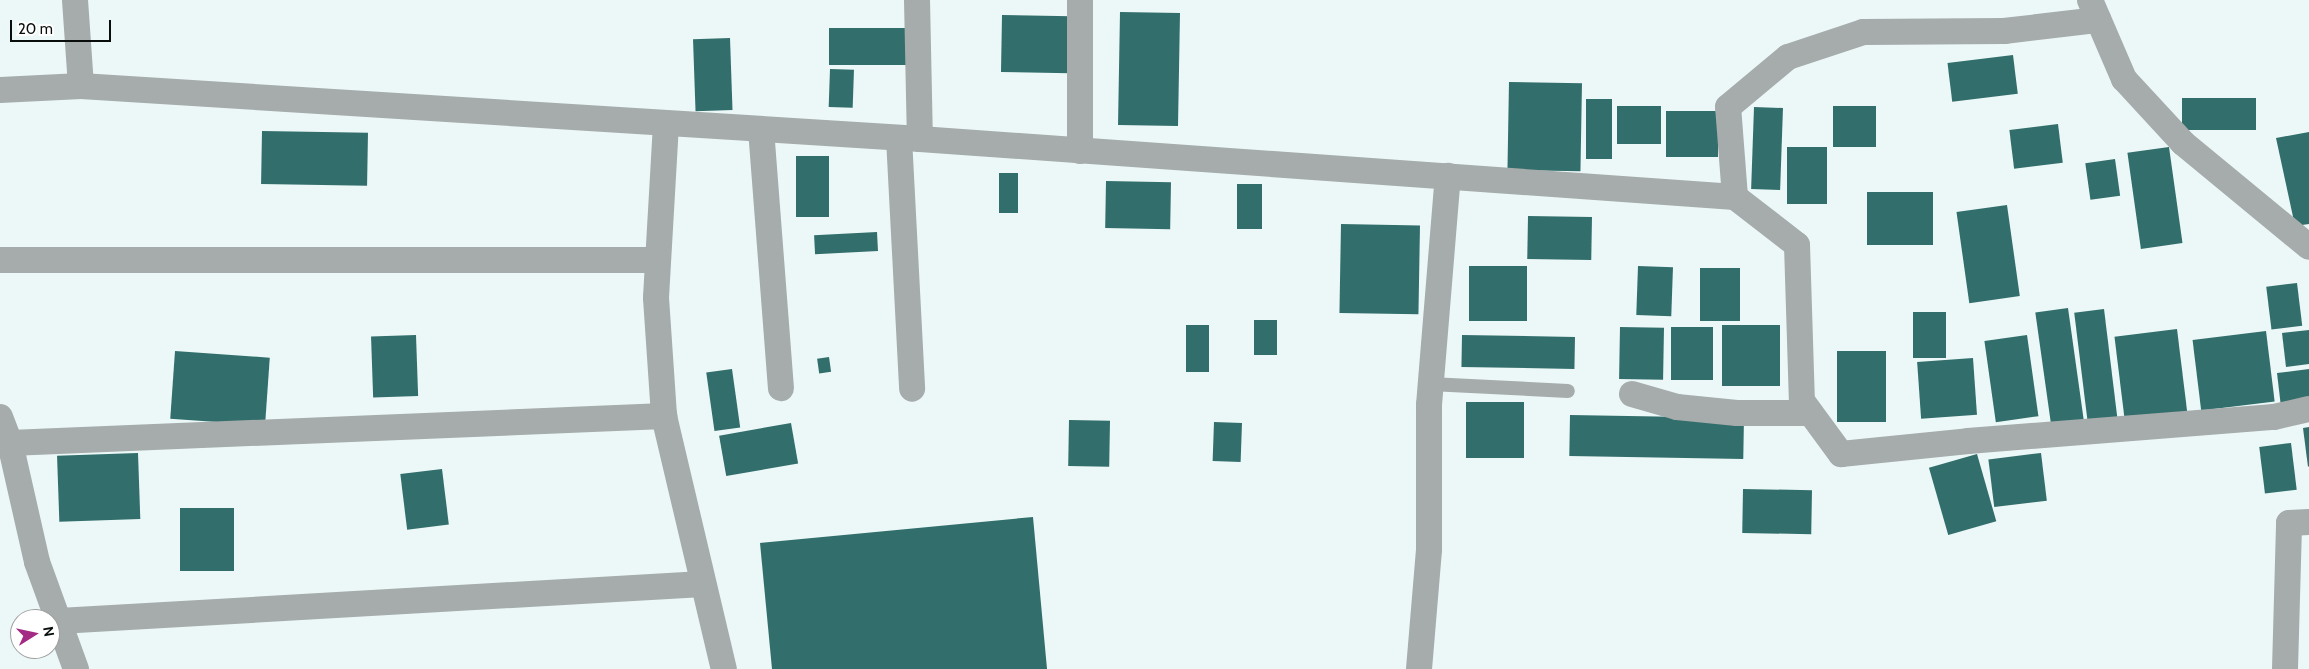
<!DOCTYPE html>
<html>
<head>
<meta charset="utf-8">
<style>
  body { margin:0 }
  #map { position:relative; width:2309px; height:669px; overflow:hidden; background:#ebf8f7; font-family:Cabin,sans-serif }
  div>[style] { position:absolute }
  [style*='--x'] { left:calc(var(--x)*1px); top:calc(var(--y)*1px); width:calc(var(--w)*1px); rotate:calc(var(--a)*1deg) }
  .building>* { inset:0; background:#326e6b; transform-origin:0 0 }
  .lane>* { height:14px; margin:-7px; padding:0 7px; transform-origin:7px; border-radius:7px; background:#a6abab }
  .street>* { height:26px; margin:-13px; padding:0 13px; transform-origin:13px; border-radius:13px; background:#a6abab }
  span { translate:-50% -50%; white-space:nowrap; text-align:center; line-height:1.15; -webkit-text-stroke:4px #fff; paint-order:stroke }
  .north { position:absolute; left:10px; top:609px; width:50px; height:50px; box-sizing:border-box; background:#fff; border:1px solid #9d9f9e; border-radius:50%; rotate:80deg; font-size:14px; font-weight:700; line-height:20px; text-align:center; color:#090e0d }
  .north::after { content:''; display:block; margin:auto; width:18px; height:22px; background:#a32b83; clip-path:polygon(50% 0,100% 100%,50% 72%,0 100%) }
  .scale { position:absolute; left:10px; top:20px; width:101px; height:22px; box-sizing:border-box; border:2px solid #090e0d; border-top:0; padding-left:6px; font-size:15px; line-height:18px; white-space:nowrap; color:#090e0d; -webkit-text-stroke:4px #fff; paint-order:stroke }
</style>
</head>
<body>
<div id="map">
  <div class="building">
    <div style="left:1120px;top:12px;width:60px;height:113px;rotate:1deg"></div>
    <div style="left:1002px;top:15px;width:69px;height:57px;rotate:1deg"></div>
    <div style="left:829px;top:28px;width:80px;height:37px"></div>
    <div style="left:730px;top:38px;width:72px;height:37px;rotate:88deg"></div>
    <div style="left:2013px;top:55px;width:39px;height:66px;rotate:83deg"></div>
    <div style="left:830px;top:69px;width:24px;height:38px;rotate:2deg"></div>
    <div style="left:1509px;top:82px;width:73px;height:88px;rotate:1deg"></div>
    <div style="left:2256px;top:98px;width:32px;height:74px;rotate:90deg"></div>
    <div style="left:1586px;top:99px;width:26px;height:60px"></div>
    <div style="left:1617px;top:106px;width:44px;height:38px"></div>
    <div style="left:1833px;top:106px;width:43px;height:41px"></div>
    <div style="left:1754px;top:107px;width:29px;height:82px;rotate:2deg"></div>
    <div style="left:1666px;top:111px;width:52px;height:46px"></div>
    <div style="left:2058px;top:124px;width:39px;height:49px;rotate:83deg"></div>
    <div style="left:262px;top:131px;width:106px;height:53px;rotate:1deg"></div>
    <div style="clip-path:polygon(2309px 132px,2309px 224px,2295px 226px,2276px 138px)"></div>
    <div style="left:1787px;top:147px;width:40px;height:57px"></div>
    <div style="left:2169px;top:147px;width:97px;height:42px;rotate:82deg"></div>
    <div style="left:796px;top:156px;width:33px;height:61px"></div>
    <div style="left:2115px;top:159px;width:37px;height:30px;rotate:82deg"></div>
    <div style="left:999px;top:173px;width:19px;height:40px"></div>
    <div style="left:1106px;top:181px;width:65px;height:47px;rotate:1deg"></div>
    <div style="left:1237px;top:184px;width:25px;height:45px"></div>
    <div style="left:1867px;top:192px;width:66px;height:53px"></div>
    <div style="left:2007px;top:205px;width:92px;height:51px;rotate:82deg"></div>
    <div style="left:1528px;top:216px;width:64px;height:43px;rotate:1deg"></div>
    <div style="left:1341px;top:224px;width:79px;height:89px;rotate:1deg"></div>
    <div style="left:877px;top:232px;width:19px;height:63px;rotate:87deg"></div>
    <div style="left:1469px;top:266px;width:58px;height:55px"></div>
    <div style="left:1638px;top:266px;width:35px;height:49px;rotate:2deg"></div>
    <div style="left:1700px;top:268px;width:40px;height:53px"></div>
    <div style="left:2297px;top:283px;width:43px;height:31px;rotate:83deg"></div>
    <div style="left:2068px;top:308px;width:114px;height:33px;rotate:82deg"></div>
    <div style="left:2104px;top:309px;width:115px;height:30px;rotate:83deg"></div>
    <div style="left:1946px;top:312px;width:46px;height:33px;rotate:90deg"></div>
    <div style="left:1254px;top:320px;width:23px;height:35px"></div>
    <div style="left:1186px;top:325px;width:23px;height:47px"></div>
    <div style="left:1722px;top:325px;width:58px;height:61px"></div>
    <div style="left:1620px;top:327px;width:44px;height:52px;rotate:1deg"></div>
    <div style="left:1671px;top:327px;width:42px;height:53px"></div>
    <div style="left:2177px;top:329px;width:84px;height:63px;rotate:83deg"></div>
    <div style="clip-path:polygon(2309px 330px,2309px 364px,2286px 367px,2282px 333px)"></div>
    <div style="left:2266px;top:331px;width:71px;height:74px;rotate:83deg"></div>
    <div style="left:416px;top:335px;width:61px;height:45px;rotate:88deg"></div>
    <div style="left:1462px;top:335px;width:113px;height:32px;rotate:1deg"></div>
    <div style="left:2027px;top:335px;width:82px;height:43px;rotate:82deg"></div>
    <div style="left:175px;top:351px;width:95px;height:68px;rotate:4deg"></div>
    <div style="left:1837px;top:351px;width:49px;height:71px"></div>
    <div style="left:829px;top:357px;width:15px;height:12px;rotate:82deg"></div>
    <div style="left:1973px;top:358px;width:57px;height:56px;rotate:86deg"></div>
    <div style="left:732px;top:369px;width:59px;height:26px;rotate:82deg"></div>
    <div style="clip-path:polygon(2309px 369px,2309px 403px,2281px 407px,2277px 373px)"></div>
    <div style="left:1466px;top:402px;width:58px;height:56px"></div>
    <div style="left:1570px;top:415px;width:174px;height:41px;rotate:1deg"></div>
    <div style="left:1069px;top:420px;width:41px;height:46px;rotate:1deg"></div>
    <div style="left:1214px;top:422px;width:28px;height:39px;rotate:2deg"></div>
    <div style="left:791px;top:423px;width:41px;height:73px;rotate:80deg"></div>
    <div style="clip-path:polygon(2309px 427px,2309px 466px,2308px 467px,2303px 428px)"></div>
    <div style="left:2291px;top:443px;width:47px;height:32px;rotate:83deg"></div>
    <div style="left:138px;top:453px;width:66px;height:81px;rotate:88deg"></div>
    <div style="left:2041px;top:453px;width:48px;height:53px;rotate:83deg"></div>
    <div style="left:1977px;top:454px;width:70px;height:50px;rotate:74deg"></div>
    <div style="left:442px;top:469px;width:56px;height:42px;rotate:83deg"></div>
    <div style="left:1743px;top:489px;width:69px;height:44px;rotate:1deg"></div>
    <div style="left:180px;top:508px;width:54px;height:63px"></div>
    <div style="clip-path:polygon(1033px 517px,1047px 669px,772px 669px,760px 543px)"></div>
  </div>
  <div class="lane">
    <div style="--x:1430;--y:384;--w:138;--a:2.9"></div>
  </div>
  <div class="street">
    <div style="--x:75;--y:0;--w:86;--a:86"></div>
    <div style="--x:81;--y:86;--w:841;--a:3.61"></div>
    <div style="--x:920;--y:139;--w:817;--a:4.07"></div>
    <div style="--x:1735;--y:197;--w:78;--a:37.7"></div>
    <div style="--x:1797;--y:245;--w:156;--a:88.2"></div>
    <div style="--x:1802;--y:401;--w:66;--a:53.7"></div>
    <div style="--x:1841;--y:454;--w:128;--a:-5.8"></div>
    <div style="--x:1968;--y:441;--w:307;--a:-4.5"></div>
    <div style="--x:2274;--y:417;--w:36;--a:-13"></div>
    <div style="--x:917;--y:0;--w:139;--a:88.8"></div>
    <div style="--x:1080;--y:0;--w:151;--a:90"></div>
    <div style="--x:2090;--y:0;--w:86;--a:66.7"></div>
    <div style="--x:2124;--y:79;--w:87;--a:47.3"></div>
    <div style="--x:2183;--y:143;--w:163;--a:39.5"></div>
    <div style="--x:0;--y:90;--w:81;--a:-2.8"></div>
    <div style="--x:666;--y:124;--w:174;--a:93.3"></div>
    <div style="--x:656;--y:298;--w:118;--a:86.1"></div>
    <div style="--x:664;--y:416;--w:260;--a:76.7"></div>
    <div style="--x:761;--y:129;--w:260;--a:85.6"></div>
    <div style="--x:899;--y:138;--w:251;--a:87"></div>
    <div style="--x:1735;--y:197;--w:90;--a:-94.4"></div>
    <div style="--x:1728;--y:107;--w:78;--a:-39.8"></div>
    <div style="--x:1788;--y:57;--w:79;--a:-18.4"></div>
    <div style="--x:1863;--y:32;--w:141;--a:-0.4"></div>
    <div style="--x:2004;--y:31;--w:95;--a:-6.7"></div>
    <div style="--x:0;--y:260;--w:656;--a:0"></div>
    <div style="--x:1632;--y:394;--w:47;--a:16.1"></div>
    <div style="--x:1677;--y:407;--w:60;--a:5.7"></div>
    <div style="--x:1737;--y:413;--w:73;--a:0"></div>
    <div style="--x:0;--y:417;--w:28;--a:69"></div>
    <div style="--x:10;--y:443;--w:122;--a:77.2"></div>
    <div style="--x:37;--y:562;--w:114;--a:70"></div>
    <div style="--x:10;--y:443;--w:655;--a:-2.36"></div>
    <div style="--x:59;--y:621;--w:645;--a:-3.29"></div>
    <div style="--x:1419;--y:669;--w:120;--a:-85.2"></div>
    <div style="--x:1429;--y:549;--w:144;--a:-90"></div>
    <div style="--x:1429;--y:405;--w:230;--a:-85.3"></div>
    <div style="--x:2285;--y:669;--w:146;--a:-88.4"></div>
    <div style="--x:2289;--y:523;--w:20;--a:-3"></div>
  </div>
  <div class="north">N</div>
  <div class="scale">20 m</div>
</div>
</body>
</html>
